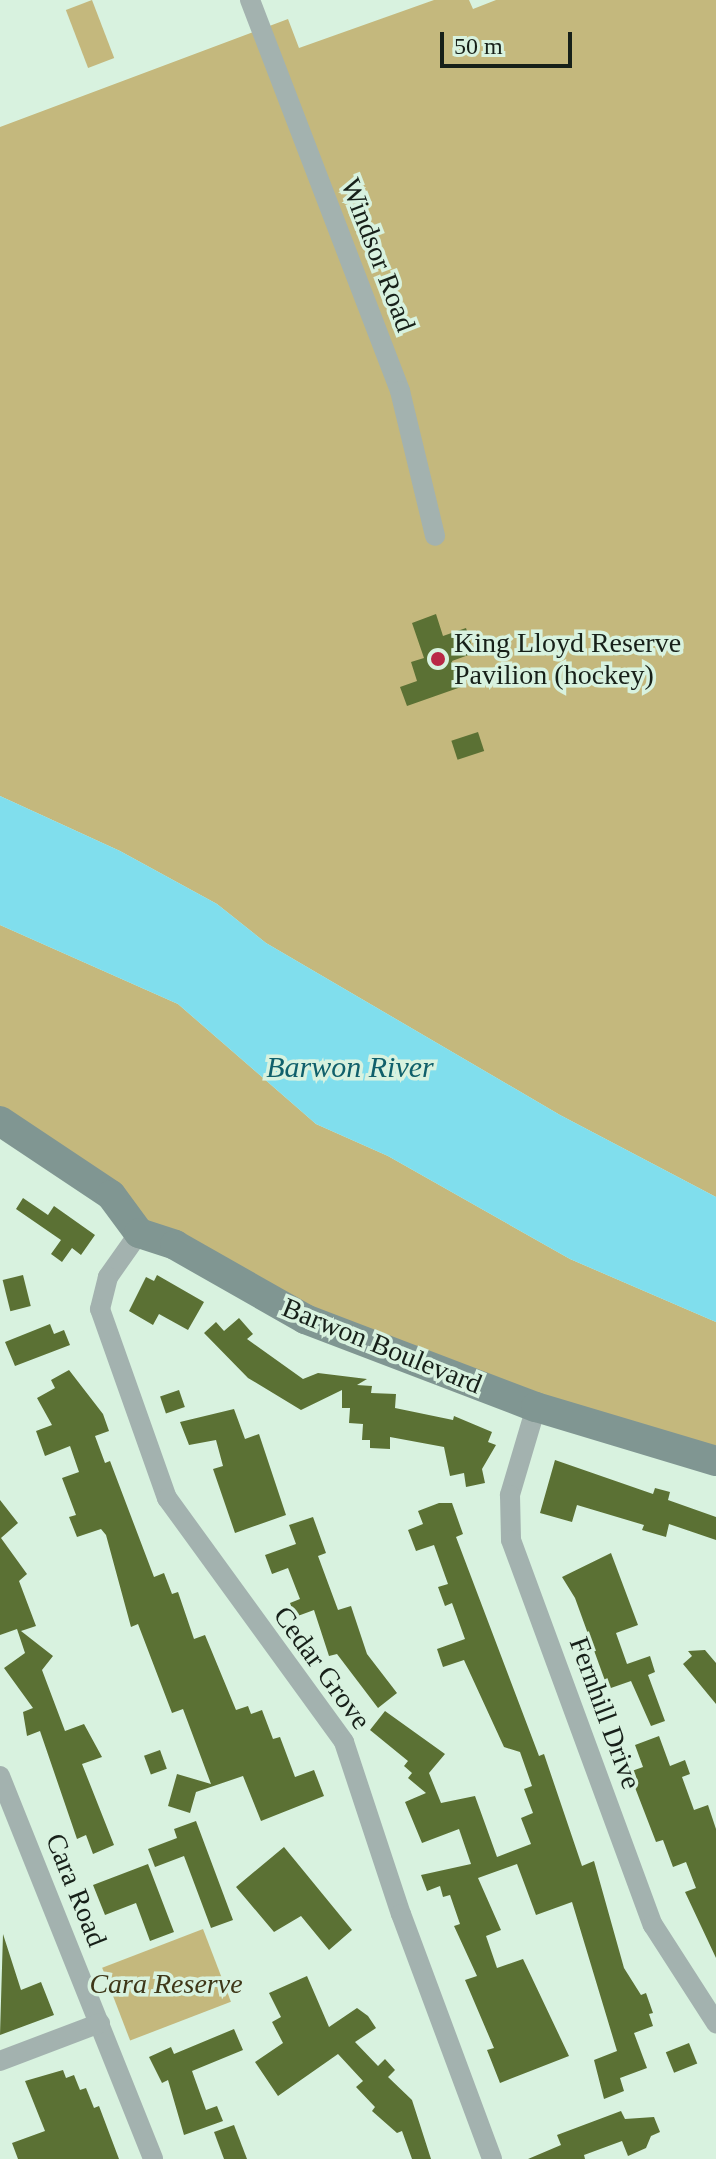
<!DOCTYPE html>
<html>
<head>
<meta charset="utf-8">
<style>
  body { margin:0 }
  #map { position:relative; width:716px; height:2159px; overflow:hidden; background:#d8f2df; font-family:"Times New Roman",serif }
  div>[style] { position:absolute }
  [style*='--x'] { left:calc(var(--x)*1px); top:calc(var(--y)*1px); width:calc(var(--w)*1px); rotate:calc(var(--a)*1deg) }
  .green>* { inset:0; background:#c4b87d; transform-origin:0 0 }
  .water>* { inset:0; background:#80deed }
  .building>* { inset:0; background:#5b7134; transform-origin:0 0 }
  .street>* { height:20px; margin:-10px; padding:0 10px; transform-origin:10px; border-radius:10px; background:#a3b2af }
  .secondary>* { height:30px; margin:-15px; padding:0 15px; transform-origin:15px; border-radius:15px; background:#809692 }
  .dots>* { width:22px; height:22px; translate:-50% -50%; box-sizing:border-box; border:4px solid #d8f2df; border-radius:50% }
  span { translate:-50% -50%; white-space:nowrap; text-align:center; line-height:1.15; -webkit-text-stroke:7px #d8f2df; paint-order:stroke }
  .street-label { font-size:28px; color:#172019 }
  .poi-label { font-size:28px; color:#172019 }
  .left { translate:0 -50%; text-align:left }
  .park-label { font-size:28px; color:#3e3718; font-style:italic }
  .water-label { font-size:30px; color:#10606b; font-style:italic }
  .scale { position:absolute; left:440px; top:32px; width:132px; height:36px; box-sizing:border-box; border:4px solid #172019; border-top:0; padding-left:10px; font-size:24px; line-height:28px; white-space:nowrap; color:#172019; -webkit-text-stroke:6px #d8f2df; paint-order:stroke }
</style>
</head>
<body>
<div id="map">
  <div class="green">
    <div style="left:92px;top:0;width:62px;height:28px;rotate:69deg"></div>
    <div style="clip-path:polygon(434px 0,469px 0,473px 9px,496px 0,716px 0,716px 1197px,560px 1115px,266px 943px,217px 904px,120px 851px,0 796px,0 127px,288px 19px,299px 48px)"></div>
    <div style="clip-path:polygon(0 925px,178px 1004px,316px 1124px,388px 1156px,570px 1259px,716px 1322px,716px 1461px,536px 1407px,192px 1254px,0 1121px)"></div>
    <div style="left:203px;top:1929px;width:78px;height:108px;rotate:69deg"></div>
  </div>
  <div class="water">
    <div style="clip-path:polygon(0 796px,120px 851px,217px 904px,266px 943px,560px 1115px,716px 1197px,716px 1322px,570px 1259px,388px 1156px,316px 1124px,178px 1004px,0 925px)"></div>
  </div>
  <div class="building">
    <div style="clip-path:polygon(436px 614px,443px 636px,466px 628px,474px 653px,452px 661px,461px 687px,407px 706px,400px 687px,417px 681px,411px 662px,424px 658px,412px 623px)"></div>
    <div style="left:478px;top:732px;width:20px;height:28px;rotate:72deg"></div>
    <div style="clip-path:polygon(23px 1198px,48px 1215px,54px 1206px,95px 1235px,81px 1255px,72px 1248px,62px 1262px,51px 1254px,61px 1240px,16px 1209px)"></div>
    <div style="left:23px;top:1275px;width:32px;height:21px;rotate:76deg"></div>
    <div style="clip-path:polygon(157px 1275px,204px 1302px,188px 1330px,159px 1314px,153px 1325px,129px 1311px,146px 1277px,154px 1281px)"></div>
    <div style="clip-path:polygon(239px 1318px,253px 1334px,247px 1339px,303px 1379px,318px 1373px,367px 1379px,357px 1385px,372px 1386px,371px 1393px,396px 1394px,395px 1408px,453px 1420px,454px 1416px,492px 1432px,488px 1442px,496px 1445px,482px 1469px,485px 1483px,466px 1487px,464px 1473px,450px 1476px,444px 1447px,390px 1437px,390px 1449px,370px 1448px,370px 1440px,362px 1440px,363px 1424px,349px 1423px,350px 1408px,342px 1408px,342px 1390px,301px 1410px,248px 1378px,204px 1333px,216px 1322px,224px 1331px)"></div>
    <div style="clip-path:polygon(50px 1324px,54px 1334px,64px 1330px,70px 1345px,15px 1366px,5px 1342px)"></div>
    <div style="clip-path:polygon(69px 1370px,103px 1414px,109px 1431px,95px 1436px,105px 1463px,110px 1461px,154px 1577px,164px 1573px,172px 1594px,178px 1592px,194px 1639px,205px 1635px,236px 1710px,248px 1706px,251px 1714px,262px 1710px,273px 1739px,280px 1737px,295px 1777px,314px 1770px,324px 1796px,261px 1821px,243px 1776px,196px 1792px,190px 1813px,168px 1806px,177px 1774px,211px 1784px,183px 1709px,172px 1713px,138px 1624px,131px 1627px,106px 1535px,101px 1529px,77px 1537px,69px 1517px,76px 1515px,62px 1478px,79px 1472px,70px 1446px,45px 1456px,36px 1431px,52px 1425px,37px 1398px,55px 1388px,51px 1380px)"></div>
    <div style="left:179px;top:1390px;width:18px;height:20px;rotate:71deg"></div>
    <div style="clip-path:polygon(234px 1409px,245px 1439px,259px 1434px,286px 1515px,235px 1533px,213px 1469px,223px 1466px,216px 1440px,189px 1445px,180px 1422px)"></div>
    <div style="clip-path:polygon(555px 1460px,653px 1494px,655px 1488px,670px 1492px,668px 1500px,716px 1517px,716px 1540px,669px 1524px,666px 1537px,642px 1530px,644px 1525px,577px 1505px,572px 1522px,540px 1513px)"></div>
    <div style="clip-path:polygon(0 1500px,18px 1523px,1px 1538px,27px 1574px,19px 1581px,36px 1626px,21px 1631px,53px 1656px,42px 1670px,65px 1731px,84px 1724px,102px 1757px,82px 1764px,114px 1845px,93px 1854px,86px 1835px,77px 1839px,40px 1731px,27px 1736px,23px 1712px,33px 1708px,4px 1668px,25px 1653px,17px 1629px,0 1635px)"></div>
    <div style="clip-path:polygon(439px 1503px,452px 1503px,463px 1534px,456px 1537px,539px 1756px,544px 1754px,582px 1866px,594px 1861px,624px 1968px,641px 1995px,646px 1993px,653px 2013px,649px 2014px,653px 2026px,634px 2033px,647px 2068px,620px 2078px,624px 2091px,604px 2099px,594px 2060px,617px 2051px,572px 1902px,536px 1915px,517px 1864px,478px 1878px,501px 1930px,486px 1936px,497px 1968px,523px 1959px,569px 2056px,500px 2083px,487px 2050px,494px 2048px,465px 1980px,477px 1976px,454px 1926px,460px 1924px,450px 1895px,443px 1897px,440px 1886px,427px 1891px,421px 1875px,471px 1864px,459px 1829px,422px 1843px,405px 1802px,426px 1793px,408px 1778px,412px 1773px,404px 1766px,408px 1761px,370px 1730px,385px 1711px,445px 1754px,429px 1773px,441px 1803px,475px 1796px,497px 1857px,531px 1844px,521px 1818px,533px 1813px,524px 1789px,532px 1786px,520px 1752px,504px 1747px,464px 1660px,443px 1667px,437px 1649px,465px 1639px,452px 1603px,445px 1606px,438px 1587px,448px 1584px,434px 1545px,416px 1551px,408px 1530px,423px 1524px,418px 1511px)"></div>
    <div style="clip-path:polygon(313px 1517px,326px 1553px,318px 1556px,338px 1610px,351px 1606px,367px 1654px,397px 1693px,378px 1708px,337px 1654px,329px 1656px,314px 1610px,295px 1617px,290px 1603px,300px 1599px,288px 1568px,272px 1574px,265px 1555px,296px 1544px,289px 1525px)"></div>
    <div style="clip-path:polygon(611px 1553px,638px 1625px,616px 1633px,627px 1664px,650px 1656px,655px 1672px,648px 1675px,665px 1721px,651px 1726px,631px 1681px,608px 1689px,575px 1598px,562px 1577px)"></div>
    <div style="clip-path:polygon(705px 1650px,716px 1663px,716px 1704px,683px 1664px,692px 1656px,688px 1651px)"></div>
    <div style="clip-path:polygon(659px 1736px,670px 1766px,685px 1760px,690px 1774px,682px 1777px,694px 1810px,708px 1805px,716px 1829px,716px 1958px,685px 1892px,696px 1888px,686px 1862px,673px 1867px,663px 1840px,656px 1842px,629px 1772px,643px 1767px,635px 1745px)"></div>
    <div style="left:160px;top:1750px;width:20px;height:17px;rotate:70deg"></div>
    <div style="clip-path:polygon(196px 1821px,233px 1920px,211px 1928px,184px 1856px,155px 1867px,148px 1849px,177px 1838px,174px 1829px)"></div>
    <div style="clip-path:polygon(284px 1847px,352px 1930px,329px 1950px,301px 1916px,274px 1932px,236px 1887px)"></div>
    <div style="clip-path:polygon(148px 1864px,174px 1932px,150px 1941px,136px 1903px,105px 1915px,93px 1885px)"></div>
    <div style="clip-path:polygon(3px 1934px,21px 1990px,41px 1982px,54px 2015px,0 2035px)"></div>
    <div style="clip-path:polygon(307px 1976px,329px 2027px,357px 2008px,368px 2016px,376px 2028px,355px 2042px,378px 2066px,385px 2059px,395px 2070px,388px 2077px,412px 2100px,431px 2159px,412px 2159px,402px 2131px,397px 2133px,372px 2111px,375px 2107px,356px 2087px,363px 2081px,338px 2054px,278px 2096px,255px 2062px,283px 2043px,272px 2022px,281px 2017px,269px 1993px)"></div>
    <div style="clip-path:polygon(234px 2029px,243px 2050px,192px 2071px,206px 2110px,217px 2106px,223px 2121px,184px 2135px,168px 2080px,162px 2083px,149px 2057px,171px 2047px,174px 2054px)"></div>
    <div style="left:689px;top:2043px;width:22px;height:25px;rotate:68deg"></div>
    <div style="clip-path:polygon(63px 2070px,66px 2078px,74px 2075px,80px 2090px,86px 2088px,94px 2108px,99px 2106px,119px 2159px,18px 2159px,12px 2143px,45px 2131px,25px 2081px)"></div>
    <div style="clip-path:polygon(621px 2111px,625px 2119px,654px 2117px,660px 2132px,651px 2136px,646px 2148px,628px 2156px,622px 2141px,584px 2155px,585px 2159px,528px 2159px,561px 2145px,557px 2135px)"></div>
    <div style="clip-path:polygon(234px 2125px,247px 2159px,224px 2159px,214px 2132px)"></div>
  </div>
  <div class="street">
    <div style="--x:250;--y:0;--w:419;--a:69"></div>
    <div style="--x:400;--y:391;--w:149;--a:76.4"></div>
    <div style="--x:139;--y:1233;--w:54;--a:125.2"></div>
    <div style="--x:108;--y:1277;--w:33;--a:104"></div>
    <div style="--x:100;--y:1309;--w:201;--a:70.5"></div>
    <div style="--x:167;--y:1498;--w:301;--a:54"></div>
    <div style="--x:344;--y:1742;--w:181;--a:71.7"></div>
    <div style="--x:401;--y:1914;--w:261;--a:69.6"></div>
    <div style="--x:536;--y:1407;--w:92;--a:106.5"></div>
    <div style="--x:510;--y:1495;--w:45;--a:88.7"></div>
    <div style="--x:511;--y:1540;--w:410;--a:69.8"></div>
    <div style="--x:653;--y:1925;--w:117;--a:57.3"></div>
    <div style="--x:0;--y:1776;--w:412;--a:68.2"></div>
    <div style="--x:0;--y:2061;--w:107;--a:-20.8"></div>
  </div>
  <div class="secondary">
    <div style="--x:0;--y:1121;--w:133;--a:33.7"></div>
    <div style="--x:111;--y:1195;--w:47;--a:53.6"></div>
    <div style="--x:139;--y:1233;--w:38;--a:18"></div>
    <div style="--x:175;--y:1245;--w:150;--a:29.6"></div>
    <div style="--x:305;--y:1319;--w:247;--a:20.9"></div>
    <div style="--x:536;--y:1407;--w:188;--a:16.7"></div>
  </div>
  <div class="dots">
    <div style="left:438px;top:659px;background:#b92846"></div>
  </div>
  <div class="street-label">
    <span style="left:378px;top:255px;rotate:69deg">Windsor Road</span>
    <span style="left:382px;top:1346px;rotate:22deg">Barwon Boulevard</span>
    <span style="left:322px;top:1668px;rotate:54deg">Cedar Grove</span>
    <span style="left:605px;top:1713px;rotate:70deg">Fernhill Drive</span>
    <span style="left:76px;top:1890px;rotate:68deg">Cara Road</span>
  </div>
  <div class="poi-label">
    <span class="left" style="left:454px;top:659px">King Lloyd Reserve<br>Pavilion (hockey)</span>
  </div>
  <div class="park-label">
    <span style="left:166px;top:1984px">Cara Reserve</span>
  </div>
  <div class="water-label">
    <span style="left:350px;top:1067px">Barwon River</span>
  </div>
  <div class="scale">50 m</div>
</div>
</body>
</html>
